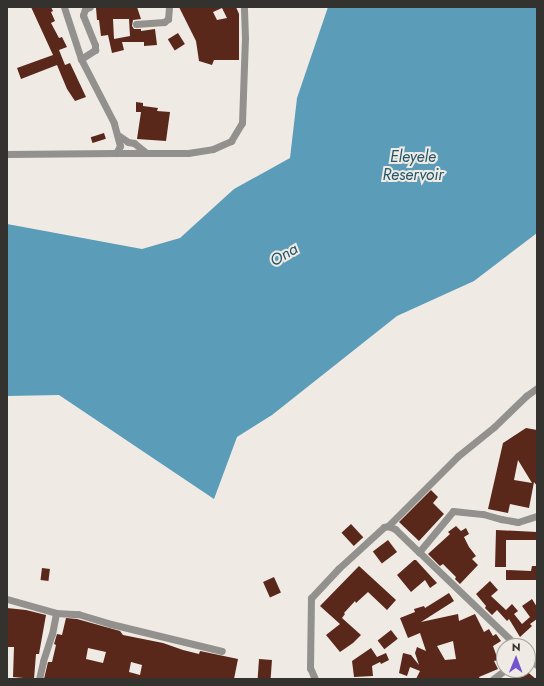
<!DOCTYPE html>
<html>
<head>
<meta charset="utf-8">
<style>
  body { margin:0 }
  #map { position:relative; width:544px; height:686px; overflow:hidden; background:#efeae3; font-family:Jost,sans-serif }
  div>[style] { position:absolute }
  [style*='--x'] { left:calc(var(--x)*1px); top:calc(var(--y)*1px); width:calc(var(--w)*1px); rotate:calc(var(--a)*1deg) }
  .water>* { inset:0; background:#5b9cb8 }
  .building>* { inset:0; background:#5a271b; transform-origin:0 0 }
  .street>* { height:7px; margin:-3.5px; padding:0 3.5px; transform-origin:3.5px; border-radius:3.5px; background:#93918e }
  span { translate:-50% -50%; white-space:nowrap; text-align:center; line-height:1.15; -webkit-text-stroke:4px #efeae3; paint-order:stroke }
  .water-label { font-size:16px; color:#22576c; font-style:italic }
  .frame { position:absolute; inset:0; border:8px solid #34322f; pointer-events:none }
  .north { position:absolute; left:496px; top:638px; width:40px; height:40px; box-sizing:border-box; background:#efeae3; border:1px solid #a4a09b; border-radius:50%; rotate:1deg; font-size:11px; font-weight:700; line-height:16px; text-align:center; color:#34322f }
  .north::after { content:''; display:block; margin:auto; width:14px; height:18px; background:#7454ce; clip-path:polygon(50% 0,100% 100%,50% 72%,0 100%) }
</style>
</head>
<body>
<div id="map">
  <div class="water">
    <div style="clip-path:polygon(328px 7px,537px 7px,537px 233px,474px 281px,397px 316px,272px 415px,237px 437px,214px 499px,59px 395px,7px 396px,7px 224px,142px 249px,180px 238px,234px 189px,290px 158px,297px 98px)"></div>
  </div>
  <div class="building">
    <div style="clip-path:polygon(31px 7px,51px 7px,53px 11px,51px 12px,55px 21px,51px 23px,59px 38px,62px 37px,67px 47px,59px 50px,65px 65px,70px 63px,86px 97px,75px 101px,67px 89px,57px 65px,21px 79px,17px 68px,53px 55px)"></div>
    <div style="clip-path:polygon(evenodd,137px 7px,141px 19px,133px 20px,132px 26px,134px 29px,141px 29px,141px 31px,155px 29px,157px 45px,144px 46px,144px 42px,122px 42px,124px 50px,112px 53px,108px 35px,101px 36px,99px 20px,97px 20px,96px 8px,137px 7px,113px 19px,129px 19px,130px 36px,114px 39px,113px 19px)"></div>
    <div style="clip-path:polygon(evenodd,179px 7px,236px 7px,239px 14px,239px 60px,214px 60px,212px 65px,199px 61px,196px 41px,179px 7px,222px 8px,227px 18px,217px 20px,213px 12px,222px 8px)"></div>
    <div style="left:178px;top:33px;width:13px;height:12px;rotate:58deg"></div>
    <div style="clip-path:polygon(136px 102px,143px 103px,143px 106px,158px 108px,157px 111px,170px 112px,166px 141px,137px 139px,141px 112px,136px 112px)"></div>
    <div style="left:104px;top:133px;width:6px;height:14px;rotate:72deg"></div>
    <div style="clip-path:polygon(evenodd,526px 428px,537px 430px,537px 486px,534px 482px,529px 508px,510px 504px,508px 513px,488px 509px,503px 443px,526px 428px,518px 460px,532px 483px,514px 480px,518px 460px)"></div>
    <div style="clip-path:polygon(431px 490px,438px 497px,433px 503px,444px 514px,419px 541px,399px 522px)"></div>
    <div style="left:351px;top:524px;width:18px;height:13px;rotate:47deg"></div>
    <div style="clip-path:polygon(456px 526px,461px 531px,466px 528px,469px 534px,464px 537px,469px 547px,476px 556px,472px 559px,478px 565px,460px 584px,455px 579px,456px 577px,443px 564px,440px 566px,428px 554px,450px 534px,448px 532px)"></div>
    <div style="clip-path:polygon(496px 530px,537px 532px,537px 540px,506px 540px,506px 567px,495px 567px)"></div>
    <div style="left:388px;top:540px;width:15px;height:19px;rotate:53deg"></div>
    <div style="clip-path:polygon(414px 560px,416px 560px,437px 583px,430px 588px,425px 580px,411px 592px,397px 575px)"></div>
    <div style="clip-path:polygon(359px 566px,396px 600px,387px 610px,368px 592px,356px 603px,355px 601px,344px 613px,345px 614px,342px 618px,361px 635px,353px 643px,340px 652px,326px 635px,340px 624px,320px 606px)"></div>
    <div style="clip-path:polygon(532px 566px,537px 566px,537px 580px,506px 580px,506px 570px,531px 571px)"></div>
    <div style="left:42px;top:568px;width:8px;height:12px;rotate:7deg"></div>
    <div style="left:274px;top:577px;width:17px;height:12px;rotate:66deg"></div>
    <div style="clip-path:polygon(490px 581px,498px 590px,491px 596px,506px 610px,512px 604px,518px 611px,514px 614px,522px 624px,530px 617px,522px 606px,532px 599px,537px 607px,537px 619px,530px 624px,532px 626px,520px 637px,509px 619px,507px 621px,497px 610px,492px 615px,485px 608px,486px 606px,476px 594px)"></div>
    <div style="clip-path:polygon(evenodd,449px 593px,454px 601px,421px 622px,458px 614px,459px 621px,475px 614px,484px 632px,489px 629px,493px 636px,496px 634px,501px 641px,493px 646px,498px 660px,494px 661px,498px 669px,479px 677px,480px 679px,416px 679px,420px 671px,410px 667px,407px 676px,399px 673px,403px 653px,411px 655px,419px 665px,415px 653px,417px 647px,426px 651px,420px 633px,408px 638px,400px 618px,415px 612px,414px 609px,424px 606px,425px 608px,449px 593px,453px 641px,456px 659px,445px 660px,437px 646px,453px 641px)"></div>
    <div style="clip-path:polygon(7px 608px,26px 610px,46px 615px,39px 654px,36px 654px,34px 679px,13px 677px,14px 647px,7px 647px)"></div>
    <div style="clip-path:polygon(evenodd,66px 618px,77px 619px,120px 631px,123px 635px,163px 643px,183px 650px,199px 654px,200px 651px,238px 659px,234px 679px,44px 679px,48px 662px,52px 662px,56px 645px,54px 644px,57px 634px,62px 635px,66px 618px,88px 648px,106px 652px,103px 663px,86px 659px,88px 648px,66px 618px,131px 662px,142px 665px,140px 675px,129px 672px,131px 662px)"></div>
    <div style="left:391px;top:630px;width:11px;height:17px;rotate:52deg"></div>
    <div style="clip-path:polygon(371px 648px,377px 657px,386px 653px,389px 660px,381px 664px,380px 662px,372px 666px,373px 676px,354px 677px,352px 661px)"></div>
    <div style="left:259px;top:659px;width:13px;height:20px;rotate:4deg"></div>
    <div style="clip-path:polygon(519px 670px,525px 670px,536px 679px,512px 679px)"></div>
  </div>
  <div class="street">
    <div style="--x:136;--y:24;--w:28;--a:-4"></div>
    <div style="--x:164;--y:22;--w:5;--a:-37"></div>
    <div style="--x:168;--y:19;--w:12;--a:-85"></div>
    <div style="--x:81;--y:59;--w:17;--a:-33"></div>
    <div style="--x:95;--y:50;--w:5;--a:-90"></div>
    <div style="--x:95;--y:45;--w:32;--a:-112"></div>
    <div style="--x:83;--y:15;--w:6;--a:-72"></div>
    <div style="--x:85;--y:9;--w:5;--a:-22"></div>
    <div style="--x:118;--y:135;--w:12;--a:35"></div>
    <div style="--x:128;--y:142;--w:6;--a:9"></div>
    <div style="--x:134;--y:143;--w:14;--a:39"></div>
    <div style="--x:116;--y:153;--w:72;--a:0"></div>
    <div style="--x:188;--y:153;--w:25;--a:-9"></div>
    <div style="--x:213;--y:149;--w:20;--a:-24"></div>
    <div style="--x:231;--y:141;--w:21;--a:-59"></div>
    <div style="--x:242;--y:123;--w:85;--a:-88"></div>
    <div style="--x:245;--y:38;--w:31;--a:-92"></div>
    <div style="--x:7;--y:154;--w:109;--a:-0.5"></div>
    <div style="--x:116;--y:153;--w:8;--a:-60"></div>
    <div style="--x:120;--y:146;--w:24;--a:-105"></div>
    <div style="--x:114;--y:123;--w:72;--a:-117.3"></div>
    <div style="--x:81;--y:59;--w:55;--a:-108.1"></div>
    <div style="--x:388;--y:526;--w:8;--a:23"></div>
    <div style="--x:395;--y:529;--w:33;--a:44"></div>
    <div style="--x:419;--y:552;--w:136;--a:43.8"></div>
    <div style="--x:419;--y:552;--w:53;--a:-50.3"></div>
    <div style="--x:453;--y:511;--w:30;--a:6"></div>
    <div style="--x:483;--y:514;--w:19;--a:16"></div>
    <div style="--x:501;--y:519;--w:17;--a:10"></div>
    <div style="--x:518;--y:522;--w:20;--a:-18"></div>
    <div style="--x:7;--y:599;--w:51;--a:15.9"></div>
    <div style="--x:56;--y:613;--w:22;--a:3"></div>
    <div style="--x:78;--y:614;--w:34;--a:17"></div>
    <div style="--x:111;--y:624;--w:114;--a:13.7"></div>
    <div style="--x:528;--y:657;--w:12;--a:42"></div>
    <div style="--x:39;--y:679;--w:18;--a:-77"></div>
    <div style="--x:43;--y:661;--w:28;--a:-72"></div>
    <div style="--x:52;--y:634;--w:21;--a:-79"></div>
    <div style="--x:315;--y:679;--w:12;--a:-114"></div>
    <div style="--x:310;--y:668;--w:70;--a:-89.2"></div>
    <div style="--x:311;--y:598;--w:40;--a:-47"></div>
    <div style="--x:338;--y:569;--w:62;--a:-42.4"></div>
    <div style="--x:384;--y:527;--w:4;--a:-14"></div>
    <div style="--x:388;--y:526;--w:99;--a:-45"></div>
    <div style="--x:458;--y:456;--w:46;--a:-38.9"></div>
    <div style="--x:494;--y:427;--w:45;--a:-44.1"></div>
    <div style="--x:526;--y:396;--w:14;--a:-36"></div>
    <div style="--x:493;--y:679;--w:15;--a:-37"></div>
  </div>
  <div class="water-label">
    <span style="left:413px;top:166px">Eleyele<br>Reservoir</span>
    <span style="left:284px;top:255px;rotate:-31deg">Ona</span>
  </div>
  <div class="frame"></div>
  <div class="north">N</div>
</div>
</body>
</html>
